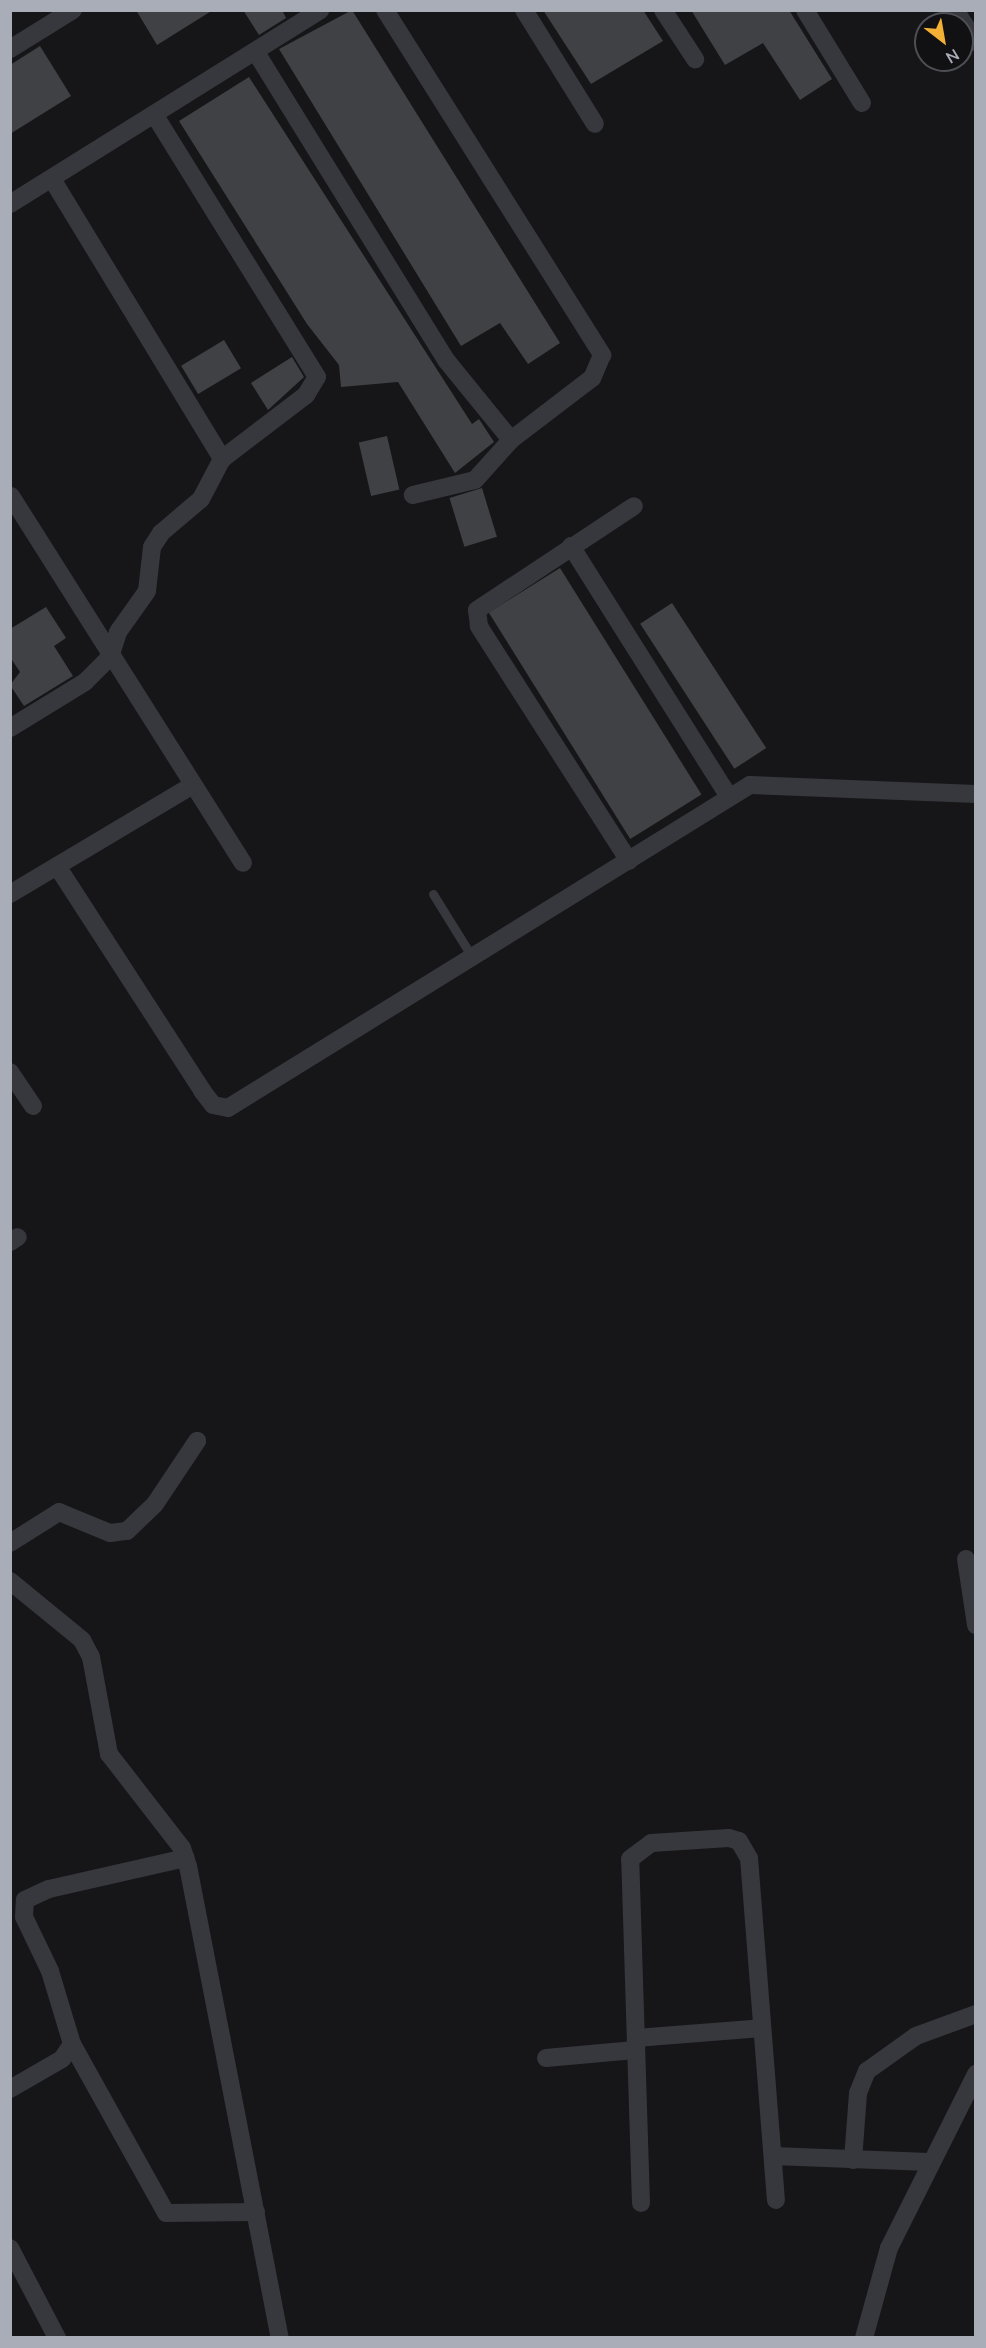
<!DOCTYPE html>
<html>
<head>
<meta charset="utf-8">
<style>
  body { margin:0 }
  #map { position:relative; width:986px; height:2348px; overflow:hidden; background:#161618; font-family:"Nunito Sans",sans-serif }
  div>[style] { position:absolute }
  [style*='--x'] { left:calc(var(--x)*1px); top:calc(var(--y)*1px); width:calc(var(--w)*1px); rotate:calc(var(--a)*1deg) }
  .building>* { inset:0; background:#404145; transform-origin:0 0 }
  .lane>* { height:9px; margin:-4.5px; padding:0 4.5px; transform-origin:4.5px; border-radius:4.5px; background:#37383d }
  .street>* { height:18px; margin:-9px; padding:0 9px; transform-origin:9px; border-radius:9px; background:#37383d }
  span { translate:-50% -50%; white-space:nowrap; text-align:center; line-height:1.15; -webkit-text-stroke:4.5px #111113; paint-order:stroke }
  .frame { position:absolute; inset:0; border:12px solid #a8adb8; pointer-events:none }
  .north { position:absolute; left:914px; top:12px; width:60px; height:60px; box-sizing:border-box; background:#111113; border:2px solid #4d4f55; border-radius:50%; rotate:149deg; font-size:16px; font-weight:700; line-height:24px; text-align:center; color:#a8adb8 }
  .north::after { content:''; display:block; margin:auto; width:21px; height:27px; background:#f2b134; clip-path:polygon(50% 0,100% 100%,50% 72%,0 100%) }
</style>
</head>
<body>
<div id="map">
  <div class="building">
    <div style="clip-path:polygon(136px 10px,213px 10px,157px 45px)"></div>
    <div style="clip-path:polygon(243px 10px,282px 10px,286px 18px,259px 35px)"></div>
    <div style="clip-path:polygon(352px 10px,560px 343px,528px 364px,500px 323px,461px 346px,279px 49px)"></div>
    <div style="clip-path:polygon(543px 10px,643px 10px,663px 41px,591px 84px)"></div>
    <div style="clip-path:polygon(691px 10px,789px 10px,832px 79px,800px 100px,763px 43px,725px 65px)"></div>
    <div style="clip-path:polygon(40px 46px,71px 96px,10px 134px,10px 65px)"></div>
    <div style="clip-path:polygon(249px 77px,472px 424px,479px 419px,494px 442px,455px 473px,398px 382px,341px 387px,339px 365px,307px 324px,179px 121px)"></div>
    <div style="left:224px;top:340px;width:33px;height:50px;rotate:59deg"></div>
    <div style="clip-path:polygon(292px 357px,304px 377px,268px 410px,251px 383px)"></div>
    <div style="left:387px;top:436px;width:55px;height:29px;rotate:77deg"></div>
    <div style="left:482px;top:488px;width:51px;height:34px;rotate:73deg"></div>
    <div style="left:560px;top:568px;width:267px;height:84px;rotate:58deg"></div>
    <div style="left:672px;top:603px;width:173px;height:38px;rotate:57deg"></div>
    <div style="clip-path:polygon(46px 607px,66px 638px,54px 646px,73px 676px,24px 706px,10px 685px,20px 672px,10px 657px,10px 629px)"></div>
  </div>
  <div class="lane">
    <div style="--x:433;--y:894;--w:74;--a:58.2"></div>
  </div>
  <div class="street">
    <div style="--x:385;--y:10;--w:408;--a:57.8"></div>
    <div style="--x:602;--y:355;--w:25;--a:113"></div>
    <div style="--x:592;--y:378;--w:102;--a:142.6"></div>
    <div style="--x:511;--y:440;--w:54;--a:132"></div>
    <div style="--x:475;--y:480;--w:64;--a:166.4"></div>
    <div style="--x:524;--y:10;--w:134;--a:58.1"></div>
    <div style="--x:663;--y:10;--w:59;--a:56.9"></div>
    <div style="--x:805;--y:10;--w:109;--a:58.5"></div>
    <div style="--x:955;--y:10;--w:38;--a:57"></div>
    <div style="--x:10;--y:49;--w:74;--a:-31.8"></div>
    <div style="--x:257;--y:54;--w:360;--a:58.3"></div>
    <div style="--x:446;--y:360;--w:103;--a:50.9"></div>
    <div style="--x:52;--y:179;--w:328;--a:58.7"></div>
    <div style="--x:10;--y:204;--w:366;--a:-32"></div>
    <div style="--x:11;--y:496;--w:434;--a:57.7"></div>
    <div style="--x:571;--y:546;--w:294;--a:57.8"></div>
    <div style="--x:10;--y:728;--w:88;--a:-31.5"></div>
    <div style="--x:85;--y:682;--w:35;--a:-45"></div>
    <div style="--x:110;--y:657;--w:26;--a:-72"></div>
    <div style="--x:118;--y:632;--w:50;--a:-54.7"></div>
    <div style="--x:147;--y:591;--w:44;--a:-83.5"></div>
    <div style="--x:152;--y:547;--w:17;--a:-57"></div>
    <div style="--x:161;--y:533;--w:52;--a:-40.4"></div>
    <div style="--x:201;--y:499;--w:45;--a:-62.3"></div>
    <div style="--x:222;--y:459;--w:106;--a:-37.3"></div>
    <div style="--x:306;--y:395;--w:21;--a:-59"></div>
    <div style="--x:317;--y:377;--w:307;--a:-121.8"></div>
    <div style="--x:629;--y:861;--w:279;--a:-122.6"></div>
    <div style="--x:479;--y:626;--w:16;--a:-97"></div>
    <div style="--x:477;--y:610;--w:188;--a:-33.5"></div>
    <div style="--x:57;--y:866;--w:269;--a:57.1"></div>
    <div style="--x:203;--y:1092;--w:16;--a:52"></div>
    <div style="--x:213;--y:1105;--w:15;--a:11"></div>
    <div style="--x:228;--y:1108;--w:614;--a:-31.75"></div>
    <div style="--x:750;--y:785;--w:226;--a:2.3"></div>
    <div style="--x:10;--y:894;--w:211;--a:-30.8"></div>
    <div style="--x:10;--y:1072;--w:41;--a:55.9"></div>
    <div style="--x:10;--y:1242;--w:9;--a:-32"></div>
    <div style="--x:10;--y:1543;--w:58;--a:-32.3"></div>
    <div style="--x:59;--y:1512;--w:55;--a:22.4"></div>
    <div style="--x:110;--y:1533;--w:17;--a:-7"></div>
    <div style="--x:127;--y:1531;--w:39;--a:-44"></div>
    <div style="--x:155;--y:1504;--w:76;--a:-56.3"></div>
    <div style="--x:966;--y:1559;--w:67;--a:81.4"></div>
    <div style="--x:10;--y:1581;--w:93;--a:39.3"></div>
    <div style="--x:82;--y:1640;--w:19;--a:62"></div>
    <div style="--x:91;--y:1657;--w:99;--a:79.5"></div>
    <div style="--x:109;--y:1754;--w:119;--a:52.2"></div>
    <div style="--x:182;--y:1848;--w:19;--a:72"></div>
    <div style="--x:188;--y:1866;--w:481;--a:79"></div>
    <div style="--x:636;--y:2038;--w:126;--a:-4.5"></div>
    <div style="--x:72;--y:2044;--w:193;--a:60.9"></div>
    <div style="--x:166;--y:2213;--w:90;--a:-0.6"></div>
    <div style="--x:546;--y:2058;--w:89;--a:-5.1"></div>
    <div style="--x:10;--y:2089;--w:60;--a:-30"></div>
    <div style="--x:62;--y:2059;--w:18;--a:-56"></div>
    <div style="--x:72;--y:2044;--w:76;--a:-106.8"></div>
    <div style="--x:50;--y:1971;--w:60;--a:-115.7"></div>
    <div style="--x:24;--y:1917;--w:17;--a:-87"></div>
    <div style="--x:25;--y:1900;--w:26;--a:-25"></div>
    <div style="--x:49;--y:1889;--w:140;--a:-12.8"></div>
    <div style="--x:773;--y:2156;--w:156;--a:2.2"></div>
    <div style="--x:853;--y:2160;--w:67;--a:-85.7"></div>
    <div style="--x:858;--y:2093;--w:24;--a:-68"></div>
    <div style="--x:867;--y:2071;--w:60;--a:-35.5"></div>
    <div style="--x:916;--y:2036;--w:64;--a:-20.1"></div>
    <div style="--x:641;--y:2203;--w:344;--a:-91.8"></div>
    <div style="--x:630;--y:1859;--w:26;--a:-37"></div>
    <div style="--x:651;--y:1843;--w:78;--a:-3.7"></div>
    <div style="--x:729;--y:1838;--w:10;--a:17"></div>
    <div style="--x:739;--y:1841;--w:20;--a:60"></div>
    <div style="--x:749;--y:1858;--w:343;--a:85.5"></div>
    <div style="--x:10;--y:2248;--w:102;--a:62.4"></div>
    <div style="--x:864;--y:2338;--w:93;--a:-74.5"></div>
    <div style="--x:889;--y:2248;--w:195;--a:-63.4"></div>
  </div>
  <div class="frame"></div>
  <div class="north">N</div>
</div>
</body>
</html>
